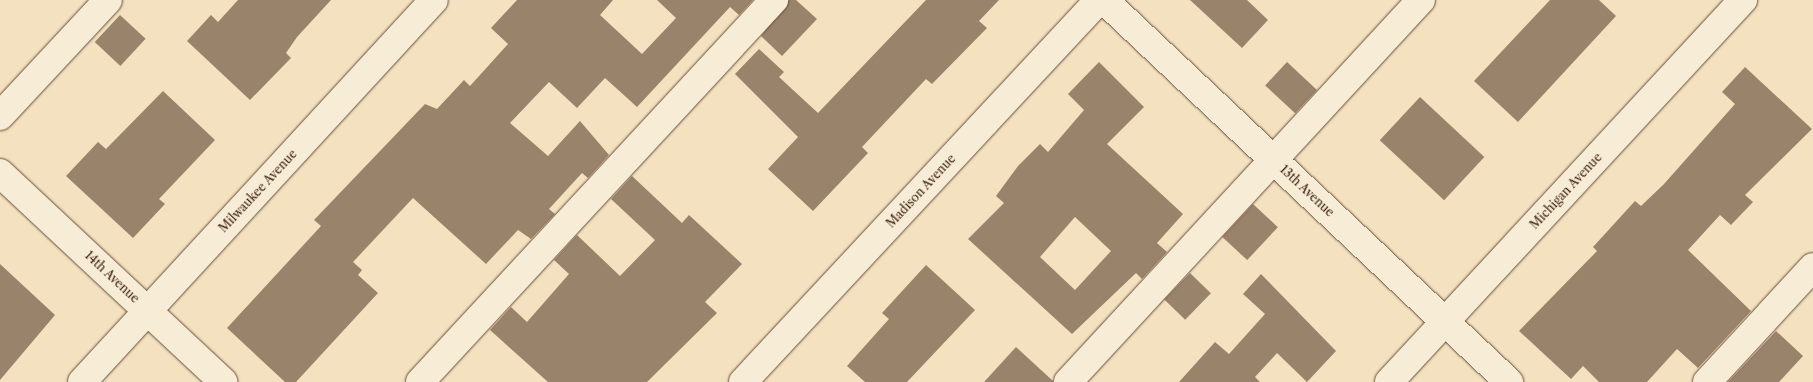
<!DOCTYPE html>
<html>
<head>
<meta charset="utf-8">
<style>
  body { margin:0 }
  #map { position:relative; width:1813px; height:382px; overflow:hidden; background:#f3e1bf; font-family:"Libre Caslon Text",serif }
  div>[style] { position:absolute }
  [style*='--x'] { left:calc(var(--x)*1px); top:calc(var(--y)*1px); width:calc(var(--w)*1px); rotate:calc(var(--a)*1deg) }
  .building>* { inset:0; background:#9a836b; transform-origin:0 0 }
  .roads { filter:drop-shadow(0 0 1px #684e3b) drop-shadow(0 0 1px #684e3b) }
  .minor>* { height:28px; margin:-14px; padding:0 14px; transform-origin:14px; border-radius:14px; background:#f7ecd5 }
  span { translate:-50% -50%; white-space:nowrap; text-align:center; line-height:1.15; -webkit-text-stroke:4.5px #f7ecd5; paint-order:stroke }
  .street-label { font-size:12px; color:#3a1d0f }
</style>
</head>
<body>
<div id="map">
  <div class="building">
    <div style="clip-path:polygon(238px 0,331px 0,297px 37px,286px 53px,291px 58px,250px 100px,187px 41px,211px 15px,218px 22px)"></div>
    <div style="clip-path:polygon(517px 0,613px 0,600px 15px,642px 54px,676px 18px,657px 0,753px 0,739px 15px,730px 7px,637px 107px,605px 78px,577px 108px,549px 82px,510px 123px,548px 156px,580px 121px,609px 155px,588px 178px,582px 173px,549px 209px,555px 214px,531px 239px,518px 230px,486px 264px,413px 198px,353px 262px,362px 270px,358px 275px,378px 293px,296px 382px,285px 382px,227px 328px,321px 226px,314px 220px,425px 104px,437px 109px,464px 80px,470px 86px,508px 44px,491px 28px)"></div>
    <div style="clip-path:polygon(789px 0,796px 0,817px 19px,782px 56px,761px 36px)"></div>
    <div style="clip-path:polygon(926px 0,999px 0,979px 21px,987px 28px,932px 84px,926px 79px,862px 147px,868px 153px,813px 211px,768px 169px,798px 137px,735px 74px,759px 49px,784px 72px,779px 77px,818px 113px)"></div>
    <div style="clip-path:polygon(1190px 0,1247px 0,1268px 20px,1242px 48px)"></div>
    <div style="clip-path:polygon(1550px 0,1599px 0,1616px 16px,1518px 122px,1474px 81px)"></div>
    <div style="left:120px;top:15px;width:35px;height:37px;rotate:43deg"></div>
    <div style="clip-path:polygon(evenodd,1099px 62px,1144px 107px,1107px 144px,1183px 214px,1157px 243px,1167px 252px,1142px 279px,1136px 273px,1072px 334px,968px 239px,1004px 203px,996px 196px,1018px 166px,1040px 144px,1048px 152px,1084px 110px,1068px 94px,1099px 62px,1075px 217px,1111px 251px,1075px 290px,1040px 257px,1075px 217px)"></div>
    <div style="left:1287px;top:62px;width:41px;height:32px;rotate:43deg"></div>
    <div style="clip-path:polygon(1745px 67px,1812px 129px,1745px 195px,1753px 202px,1731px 225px,1720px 215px,1688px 250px,1751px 311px,1698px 368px,1677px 349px,1647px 382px,1599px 382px,1583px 366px,1571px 379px,1519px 331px,1597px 251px,1593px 247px,1635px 201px,1641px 206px,1664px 184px,1735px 104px,1722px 92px)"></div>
    <div style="clip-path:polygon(163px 91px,215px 140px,159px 199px,165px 204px,133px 238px,66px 176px,98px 142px,106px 149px)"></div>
    <div style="left:1420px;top:97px;width:88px;height:59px;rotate:43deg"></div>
    <div style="clip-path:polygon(632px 176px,682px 223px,689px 215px,742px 264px,705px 302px,717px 313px,647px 382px,548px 382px,490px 330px,511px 307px,527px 322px,569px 274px,554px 260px,577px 235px,620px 276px,655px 240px,611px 199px)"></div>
    <div style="left:1253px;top:204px;width:34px;height:45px;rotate:43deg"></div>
    <div style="clip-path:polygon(0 264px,55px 315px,0 380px)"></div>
    <div style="clip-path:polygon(926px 265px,975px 310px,907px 382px,865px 382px,847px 366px,889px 319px,882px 313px)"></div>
    <div style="left:1190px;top:273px;width:29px;height:37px;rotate:44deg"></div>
    <div style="clip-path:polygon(1261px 274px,1336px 351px,1307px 382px,1277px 353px,1255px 377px,1260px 382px,1179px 382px,1215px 342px,1229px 354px,1265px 314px,1243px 294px)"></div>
    <div style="clip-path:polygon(1776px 331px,1803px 356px,1779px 382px,1728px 382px)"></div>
    <div style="clip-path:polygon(1016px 347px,1053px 381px,1053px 382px,984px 382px)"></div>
  </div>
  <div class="roads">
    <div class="minor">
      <div style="--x:1104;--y:0;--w:557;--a:43.33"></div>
      <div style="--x:0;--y:116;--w:158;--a:-47"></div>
      <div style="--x:0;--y:173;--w:306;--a:43.1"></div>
      <div style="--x:82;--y:382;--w:519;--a:-47.34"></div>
      <div style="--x:420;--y:382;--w:521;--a:-47.18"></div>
      <div style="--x:743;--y:382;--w:522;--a:-47.02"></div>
      <div style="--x:1068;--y:382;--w:520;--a:-47.26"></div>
      <div style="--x:1389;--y:382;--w:521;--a:-47.18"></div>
      <div style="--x:1707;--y:382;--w:156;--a:-47.3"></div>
    </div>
  </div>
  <div class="street-label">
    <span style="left:258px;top:191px;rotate:-47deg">Milwaukee Avenue</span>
    <span style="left:921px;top:191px;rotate:-47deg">Madison Avenue</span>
    <span style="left:1307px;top:191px;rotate:43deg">13th Avenue</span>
    <span style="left:1566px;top:191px;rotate:-47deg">Michigan Avenue</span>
    <span style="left:112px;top:277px;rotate:43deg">14th Avenue</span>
  </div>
</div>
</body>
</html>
